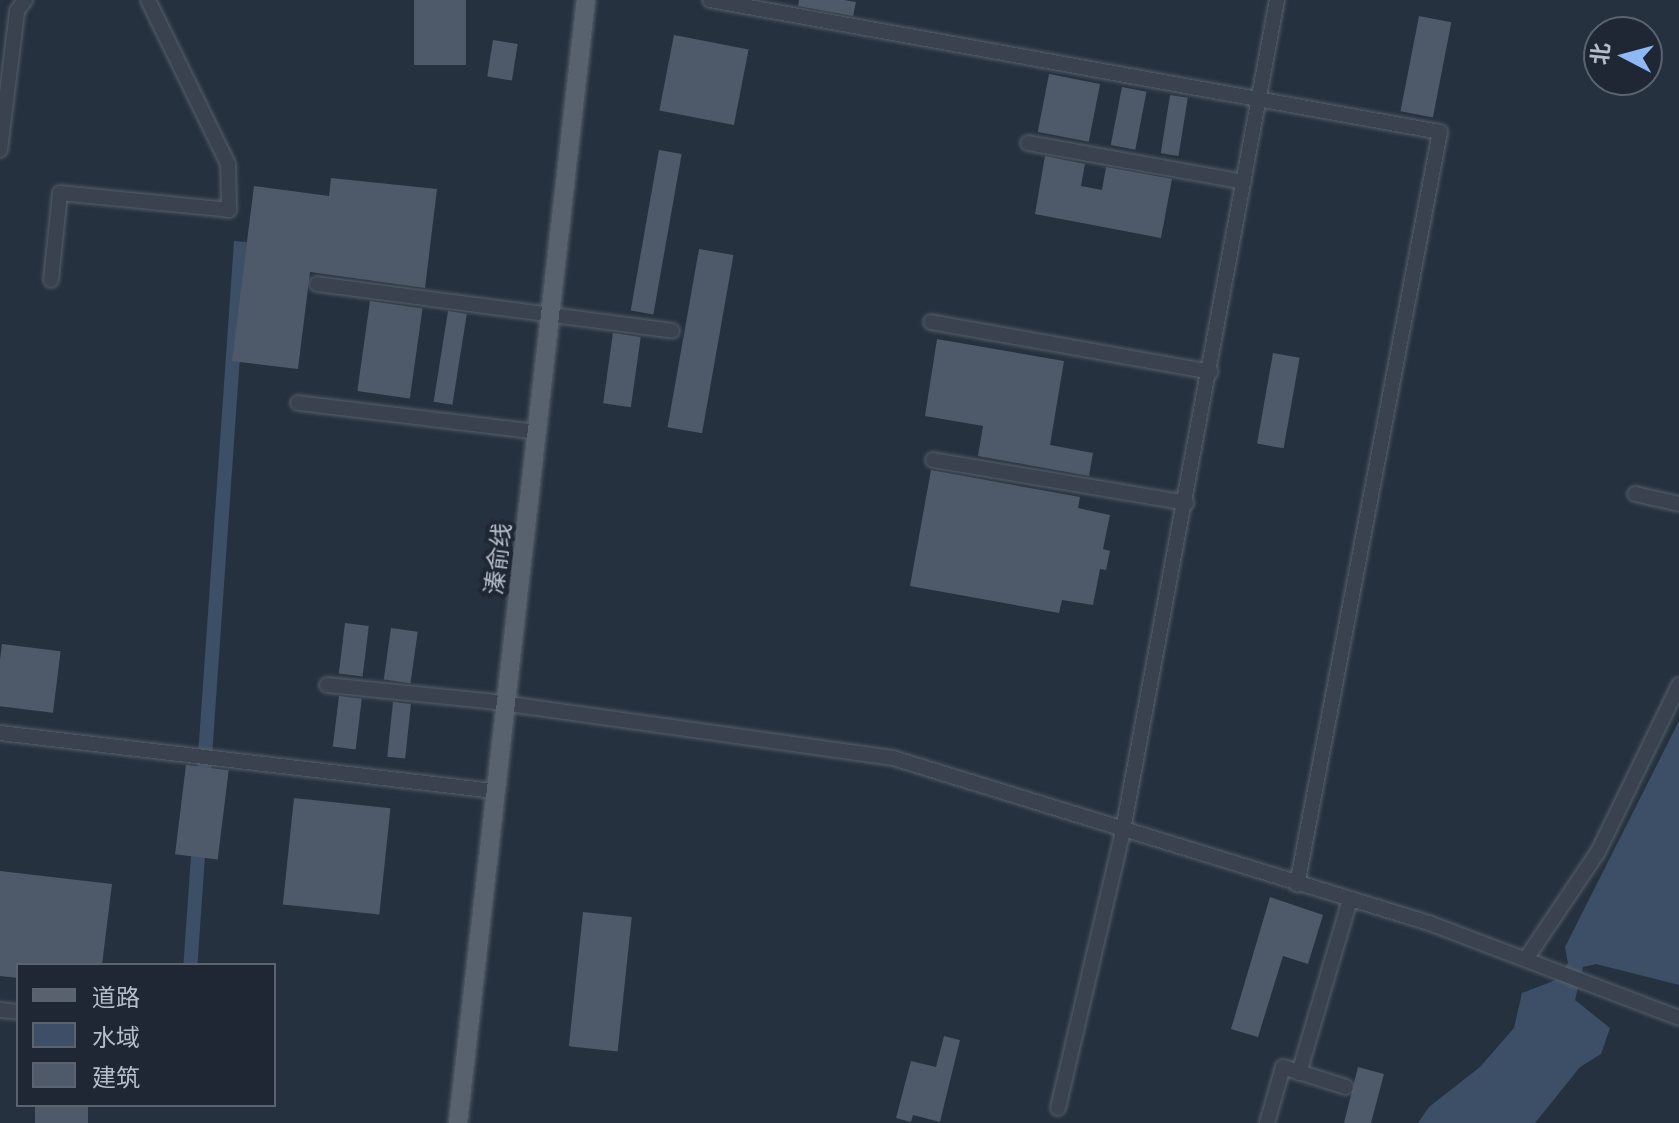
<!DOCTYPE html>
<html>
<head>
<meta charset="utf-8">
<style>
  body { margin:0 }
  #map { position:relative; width:1679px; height:1123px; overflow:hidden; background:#25313e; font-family:Roboto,"Noto Sans SC",sans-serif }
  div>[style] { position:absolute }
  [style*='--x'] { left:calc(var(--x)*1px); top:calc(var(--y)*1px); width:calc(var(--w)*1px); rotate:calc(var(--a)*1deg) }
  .water>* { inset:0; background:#3c4f66; transform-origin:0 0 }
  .building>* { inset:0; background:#4e5a69; transform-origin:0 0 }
  .roads { filter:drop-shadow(0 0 2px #57606c) drop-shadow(0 0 2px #57606c) }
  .minor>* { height:14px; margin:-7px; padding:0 7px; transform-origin:7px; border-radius:7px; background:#39424e }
  .major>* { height:18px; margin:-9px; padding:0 9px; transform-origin:9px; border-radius:9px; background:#57626e }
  span { translate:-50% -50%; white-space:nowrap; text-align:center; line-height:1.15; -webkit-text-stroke:8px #1e2733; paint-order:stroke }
  .street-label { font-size:24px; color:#b5bdc9 }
  .legend { position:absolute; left:16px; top:963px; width:260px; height:144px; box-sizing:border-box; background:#1e2733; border:2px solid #5a636f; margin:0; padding:10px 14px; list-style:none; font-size:24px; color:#b5bdc9 }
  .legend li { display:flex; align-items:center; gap:16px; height:40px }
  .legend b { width:40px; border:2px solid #5a636f }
  .north { position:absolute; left:1583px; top:16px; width:80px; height:80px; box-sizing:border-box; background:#1e2733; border:2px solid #5a636f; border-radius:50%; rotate:276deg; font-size:22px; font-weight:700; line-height:32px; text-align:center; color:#b5bdc9 }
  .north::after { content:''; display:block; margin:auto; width:28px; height:36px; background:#8fb9f4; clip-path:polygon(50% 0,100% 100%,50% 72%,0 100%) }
</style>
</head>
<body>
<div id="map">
  <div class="water">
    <div style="left:234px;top:241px;width:14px;height:729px;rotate:4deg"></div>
    <div style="clip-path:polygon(1679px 721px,1679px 985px,1596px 964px,1583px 967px,1575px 1000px,1610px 1028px,1601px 1054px,1580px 1067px,1535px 1123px,1418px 1123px,1429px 1107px,1480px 1067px,1514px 1028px,1522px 993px,1556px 980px,1568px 963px,1565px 947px)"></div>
  </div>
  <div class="building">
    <div style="left:414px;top:0;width:52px;height:65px"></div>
    <div style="clip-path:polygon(799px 0,844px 0,856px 2px,853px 16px,798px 6px)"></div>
    <div style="left:1419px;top:16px;width:33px;height:97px;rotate:11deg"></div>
    <div style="left:674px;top:35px;width:76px;height:77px;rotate:11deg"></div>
    <div style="left:493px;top:40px;width:25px;height:37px;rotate:9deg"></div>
    <div style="left:1049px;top:74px;width:52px;height:59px;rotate:11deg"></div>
    <div style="left:1122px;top:87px;width:25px;height:59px;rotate:11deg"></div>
    <div style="left:1170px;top:95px;width:18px;height:59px;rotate:9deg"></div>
    <div style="left:659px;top:150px;width:23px;height:163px;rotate:10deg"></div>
    <div style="clip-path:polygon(1045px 156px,1085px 164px,1081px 186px,1102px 190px,1106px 167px,1172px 179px,1161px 238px,1035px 214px)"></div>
    <div style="clip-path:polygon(331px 178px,437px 189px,425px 288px,310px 272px,298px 369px,232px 361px,254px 186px,329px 196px)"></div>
    <div style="left:699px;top:249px;width:35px;height:181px;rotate:10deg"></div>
    <div style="left:370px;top:301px;width:53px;height:91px;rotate:8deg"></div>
    <div style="left:448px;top:311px;width:19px;height:92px;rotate:9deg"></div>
    <div style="left:613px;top:333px;width:28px;height:71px;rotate:8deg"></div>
    <div style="clip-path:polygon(937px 339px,1064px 361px,1050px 445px,1093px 453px,1089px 476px,978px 456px,983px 426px,925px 416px)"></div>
    <div style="left:1273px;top:353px;width:27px;height:92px;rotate:10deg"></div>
    <div style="clip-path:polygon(931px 470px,1080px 497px,1078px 508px,1110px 515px,1103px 549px,1110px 551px,1106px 570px,1100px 569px,1093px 605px,1062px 600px,1059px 613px,910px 586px)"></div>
    <div style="left:345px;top:623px;width:24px;height:51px;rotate:7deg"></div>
    <div style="left:391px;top:628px;width:27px;height:52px;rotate:8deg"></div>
    <div style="left:2px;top:644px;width:59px;height:62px;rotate:7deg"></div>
    <div style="left:339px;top:696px;width:23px;height:51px;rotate:7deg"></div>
    <div style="left:393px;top:702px;width:18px;height:55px;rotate:6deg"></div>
    <div style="left:186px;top:765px;width:43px;height:90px;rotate:7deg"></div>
    <div style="left:294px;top:798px;width:97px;height:107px;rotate:6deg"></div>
    <div style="clip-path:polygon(0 871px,112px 884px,102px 965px,18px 965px,18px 978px,0 976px)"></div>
    <div style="clip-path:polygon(1270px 897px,1323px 915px,1308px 964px,1283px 956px,1258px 1037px,1231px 1029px)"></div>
    <div style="left:583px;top:912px;width:49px;height:135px;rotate:6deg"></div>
    <div style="clip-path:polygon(944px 1036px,960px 1040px,940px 1122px,913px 1115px,911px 1122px,896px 1118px,911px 1061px,936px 1067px)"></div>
    <div style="clip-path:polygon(1358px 1067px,1384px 1074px,1371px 1123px,1344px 1123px)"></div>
    <div style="left:35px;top:1105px;width:53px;height:18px"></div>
  </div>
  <div class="roads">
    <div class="minor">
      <div style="--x:710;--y:0;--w:742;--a:10.25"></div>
      <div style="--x:1440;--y:132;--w:766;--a:100.75"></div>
      <div style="--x:1028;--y:143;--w:219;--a:10.2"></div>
      <div style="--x:0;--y:150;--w:140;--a:-83"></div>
      <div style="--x:17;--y:11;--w:14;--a:-54"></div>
      <div style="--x:51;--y:280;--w:87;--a:-84.1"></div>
      <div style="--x:60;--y:193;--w:170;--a:5.7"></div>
      <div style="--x:229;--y:210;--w:46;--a:-91.2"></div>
      <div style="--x:228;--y:164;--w:182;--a:-116"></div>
      <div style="--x:317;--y:284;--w:358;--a:7.5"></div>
      <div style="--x:931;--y:322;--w:284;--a:10.1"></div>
      <div style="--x:298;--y:403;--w:242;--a:6.9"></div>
      <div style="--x:933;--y:460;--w:257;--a:9.6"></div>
      <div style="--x:1635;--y:494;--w:45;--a:12.8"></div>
      <div style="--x:327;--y:685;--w:161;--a:5.7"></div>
      <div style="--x:487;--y:701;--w:410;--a:8"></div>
      <div style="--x:893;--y:758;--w:561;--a:17.11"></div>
      <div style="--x:1429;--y:923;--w:267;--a:20.8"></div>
      <div style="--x:0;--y:733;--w:499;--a:6.7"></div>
      <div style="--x:1528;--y:956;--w:125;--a:-56.1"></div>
      <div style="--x:1598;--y:852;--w:186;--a:-64.1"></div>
      <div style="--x:0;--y:1010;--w:18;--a:6"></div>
      <div style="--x:1299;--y:1073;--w:180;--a:-73.6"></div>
      <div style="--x:1058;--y:1108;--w:285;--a:-76.8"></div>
      <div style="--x:1123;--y:830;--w:844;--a:-79.49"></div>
      <div style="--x:1267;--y:1123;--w:58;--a:-74.1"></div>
      <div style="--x:1283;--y:1067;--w:66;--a:17.6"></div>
    </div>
    <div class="major">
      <div style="--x:458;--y:1123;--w:1130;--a:-83.5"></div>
    </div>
  </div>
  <div class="street-label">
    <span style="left:499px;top:559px;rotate:-83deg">溱俞线</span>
  </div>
  <ul class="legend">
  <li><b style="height:10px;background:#57626e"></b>道路</li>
  <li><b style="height:22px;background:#3c4f66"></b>水域</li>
  <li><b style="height:22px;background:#4e5a69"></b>建筑</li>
  </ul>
  <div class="north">北</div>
</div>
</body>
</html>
